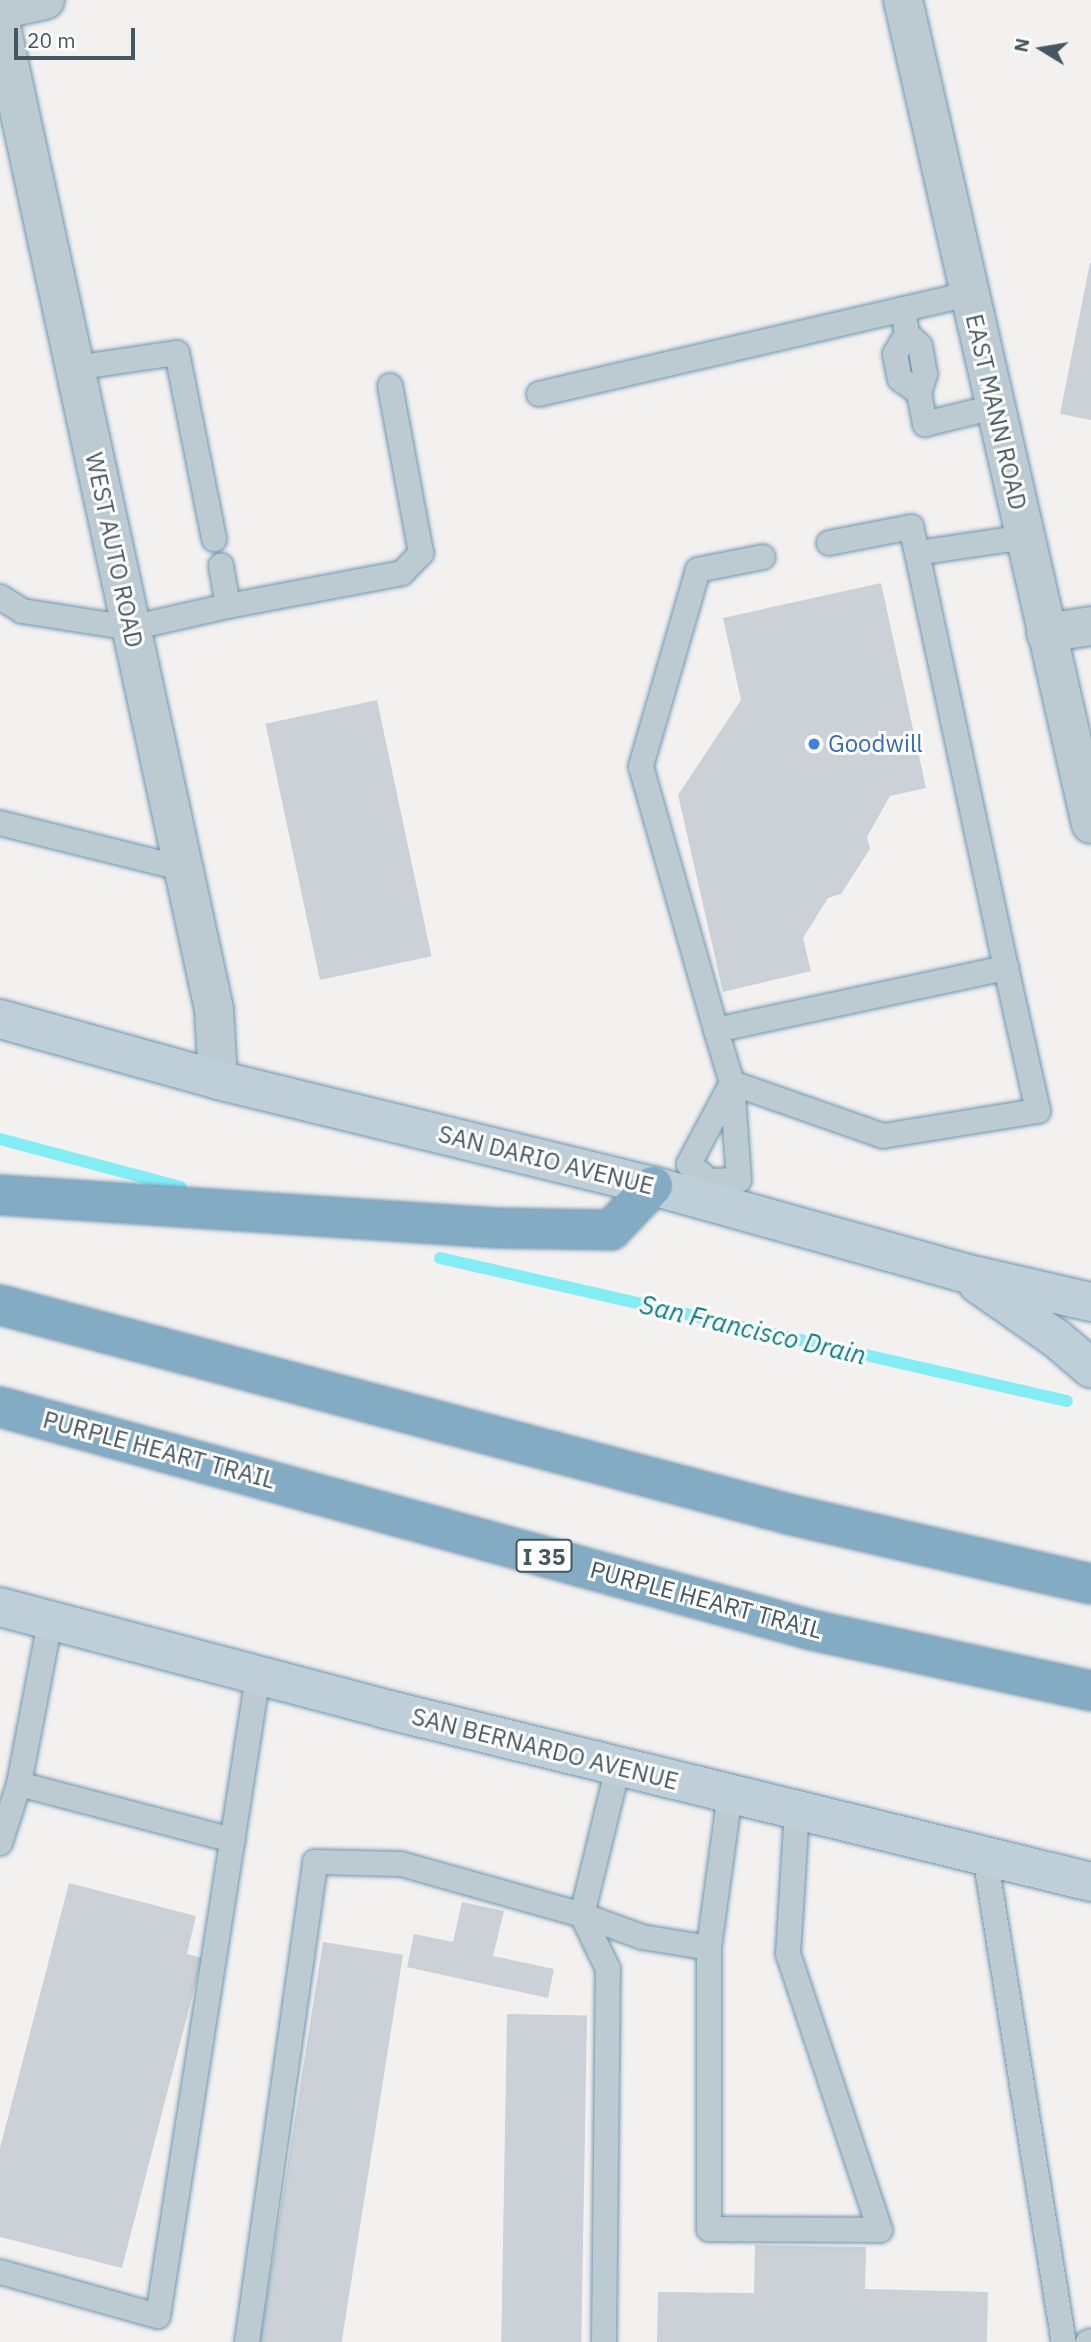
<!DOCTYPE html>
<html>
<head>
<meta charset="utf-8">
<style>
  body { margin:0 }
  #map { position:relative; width:1091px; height:2342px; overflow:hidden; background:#f3f0f0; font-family:"IBM Plex Sans",sans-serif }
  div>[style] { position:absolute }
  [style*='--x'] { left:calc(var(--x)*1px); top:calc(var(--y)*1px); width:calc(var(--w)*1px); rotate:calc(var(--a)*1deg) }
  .stream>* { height:12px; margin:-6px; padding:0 6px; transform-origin:6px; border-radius:6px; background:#83edf5 }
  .building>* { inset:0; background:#cbd1d6; transform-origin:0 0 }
  .roads { filter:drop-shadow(0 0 2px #6e96b0) drop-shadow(0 0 2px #6e96b0) }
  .service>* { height:24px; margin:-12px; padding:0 12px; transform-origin:12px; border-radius:12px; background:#bccad1 }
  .minor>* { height:38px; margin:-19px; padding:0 19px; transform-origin:19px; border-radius:19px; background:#bccad1 }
  .tertiary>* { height:38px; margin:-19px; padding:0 19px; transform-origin:19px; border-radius:19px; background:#bccad1 }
  .secondary>* { height:38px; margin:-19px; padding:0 19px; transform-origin:19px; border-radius:19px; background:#bfcfd9 }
  .motorway>* { height:38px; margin:-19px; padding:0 19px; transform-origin:19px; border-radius:19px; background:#83abc4 }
  .dots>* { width:19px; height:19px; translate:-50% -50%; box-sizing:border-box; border:4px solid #fff; border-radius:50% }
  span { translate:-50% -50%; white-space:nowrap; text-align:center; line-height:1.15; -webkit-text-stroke:6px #fff; paint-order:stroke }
  .shield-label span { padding:2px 5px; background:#fff; border:2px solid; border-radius:5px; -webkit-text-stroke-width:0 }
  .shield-label { font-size:23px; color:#465760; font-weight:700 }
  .street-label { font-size:24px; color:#465760 }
  .shop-label { font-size:24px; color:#366cbe }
  .left { translate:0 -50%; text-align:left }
  .water-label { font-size:26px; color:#057c86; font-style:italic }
  .north { position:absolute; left:1007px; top:14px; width:70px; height:70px; -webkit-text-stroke:5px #fff; paint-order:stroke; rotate:281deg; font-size:19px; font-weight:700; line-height:28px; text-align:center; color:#465760 }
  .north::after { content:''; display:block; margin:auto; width:24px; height:32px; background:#465760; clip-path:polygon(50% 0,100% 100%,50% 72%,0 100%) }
  .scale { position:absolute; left:14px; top:28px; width:121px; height:32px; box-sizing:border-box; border:4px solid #465760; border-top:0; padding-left:9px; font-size:21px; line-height:24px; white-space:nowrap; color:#465760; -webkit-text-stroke:5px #fff; paint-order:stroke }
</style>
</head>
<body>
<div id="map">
  <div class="stream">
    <div style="--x:0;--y:1139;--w:187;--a:14.9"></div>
    <div style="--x:440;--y:1258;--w:643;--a:12.85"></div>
  </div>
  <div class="building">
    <div style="clip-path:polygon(1090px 263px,1091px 263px,1091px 420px,1060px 414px)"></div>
    <div style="clip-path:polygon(881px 583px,926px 788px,890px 796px,867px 837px,870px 849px,841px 894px,828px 898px,803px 938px,811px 971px,723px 992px,678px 795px,741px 700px,723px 618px)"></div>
    <div style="left:377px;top:700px;width:262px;height:114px;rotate:78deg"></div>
    <div style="clip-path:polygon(69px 1883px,196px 1916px,187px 1954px,202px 1958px,122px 2268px,0 2237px,0 2148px)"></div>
    <div style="clip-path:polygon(462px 1902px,504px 1911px,493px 1956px,554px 1969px,548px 1998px,407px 1967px,414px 1934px,453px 1942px)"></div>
    <div style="left:323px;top:1942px;width:81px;height:405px;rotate:9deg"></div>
    <div style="left:507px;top:2014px;width:80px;height:328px;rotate:1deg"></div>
    <div style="clip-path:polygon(755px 2245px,866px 2247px,865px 2289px,988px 2292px,987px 2342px,657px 2342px,658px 2292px,754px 2293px)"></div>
  </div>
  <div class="roads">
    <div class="service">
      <div style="--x:903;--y:309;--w:25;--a:81"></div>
      <div style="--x:907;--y:334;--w:23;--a:121"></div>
      <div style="--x:895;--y:354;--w:25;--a:79"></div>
      <div style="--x:900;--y:379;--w:24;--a:36"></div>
      <div style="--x:919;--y:393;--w:20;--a:-72"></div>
      <div style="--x:925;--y:374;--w:28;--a:-100"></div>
      <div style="--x:920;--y:346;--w:18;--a:-137"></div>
      <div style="--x:75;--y:368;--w:103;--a:-8.4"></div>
      <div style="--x:177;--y:353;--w:190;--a:78.7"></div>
      <div style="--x:919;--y:393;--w:32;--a:79"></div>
      <div style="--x:925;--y:424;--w:71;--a:-13.8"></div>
      <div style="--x:539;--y:394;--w:441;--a:-13.1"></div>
      <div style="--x:829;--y:543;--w:84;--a:-11"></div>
      <div style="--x:911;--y:527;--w:27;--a:77"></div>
      <div style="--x:0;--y:597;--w:26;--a:32"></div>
      <div style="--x:22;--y:611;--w:110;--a:8.9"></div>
      <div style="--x:131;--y:628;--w:99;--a:-12.8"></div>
      <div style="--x:228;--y:606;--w:41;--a:-99.9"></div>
      <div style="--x:228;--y:606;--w:177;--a:-10.7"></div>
      <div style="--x:402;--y:573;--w:28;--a:-46"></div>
      <div style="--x:421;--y:553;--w:170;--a:-100.5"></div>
      <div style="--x:0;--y:823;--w:190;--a:14"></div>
      <div style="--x:716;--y:1030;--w:274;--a:-105.9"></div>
      <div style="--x:641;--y:766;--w:204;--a:-73.8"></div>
      <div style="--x:698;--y:570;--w:66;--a:-11.3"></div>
      <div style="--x:732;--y:1083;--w:92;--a:118"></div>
      <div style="--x:689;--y:1164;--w:26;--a:40"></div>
      <div style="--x:709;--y:1181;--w:30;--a:-2"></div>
      <div style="--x:739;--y:1180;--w:97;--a:-94.1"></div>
      <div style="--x:732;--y:1083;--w:55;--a:-106.8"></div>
      <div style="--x:716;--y:1030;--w:297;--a:-12.1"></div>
      <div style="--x:1006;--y:968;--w:424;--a:-102.1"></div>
      <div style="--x:917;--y:553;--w:109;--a:-8.4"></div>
      <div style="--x:732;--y:1083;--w:160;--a:19.3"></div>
      <div style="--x:883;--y:1136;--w:157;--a:-9.2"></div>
      <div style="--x:1038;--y:1111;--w:147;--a:-102.6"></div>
      <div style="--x:19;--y:1784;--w:221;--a:14.7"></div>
      <div style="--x:730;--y:1794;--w:155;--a:97.8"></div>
      <div style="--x:709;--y:1948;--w:281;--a:90"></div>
      <div style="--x:709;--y:2229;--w:171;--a:0.3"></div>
      <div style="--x:880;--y:2230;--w:291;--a:-108.4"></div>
      <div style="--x:788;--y:1954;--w:144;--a:-86.4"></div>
      <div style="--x:0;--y:1843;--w:62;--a:-72.1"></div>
      <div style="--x:19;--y:1784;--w:166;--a:-79.2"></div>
      <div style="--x:985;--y:1856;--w:492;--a:80.8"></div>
      <div style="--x:0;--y:2272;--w:164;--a:15.6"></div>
      <div style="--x:158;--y:2316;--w:648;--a:-81.12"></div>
      <div style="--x:247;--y:2342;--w:485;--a:-81.9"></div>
      <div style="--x:315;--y:1862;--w:86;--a:1.3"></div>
      <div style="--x:401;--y:1864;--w:188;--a:15.7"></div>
      <div style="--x:582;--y:1915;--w:64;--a:20.1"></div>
      <div style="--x:642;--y:1937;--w:68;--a:9.3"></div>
      <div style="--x:604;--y:2342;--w:373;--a:-89.4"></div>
      <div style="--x:608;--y:1969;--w:60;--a:-115.7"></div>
      <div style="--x:582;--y:1915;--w:152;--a:-76.3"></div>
      <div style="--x:1088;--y:2342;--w:3;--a:-18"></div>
    </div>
    <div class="minor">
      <div style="--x:0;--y:10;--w:46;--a:-12.5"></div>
      <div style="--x:0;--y:22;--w:1010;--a:77.77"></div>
      <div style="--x:214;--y:1009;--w:71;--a:86.8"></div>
      <div style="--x:1046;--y:633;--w:46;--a:-8.8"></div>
    </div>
    <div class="tertiary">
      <div style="--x:903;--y:0;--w:845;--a:77.15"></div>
    </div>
    <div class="secondary">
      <div style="--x:0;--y:1019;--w:226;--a:15.6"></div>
      <div style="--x:218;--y:1080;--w:448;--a:13.7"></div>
      <div style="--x:653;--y:1186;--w:319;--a:15.6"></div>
      <div style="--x:960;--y:1272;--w:134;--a:12.9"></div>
      <div style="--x:978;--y:1284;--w:96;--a:34.8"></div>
      <div style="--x:1057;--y:1339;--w:45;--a:40.5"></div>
      <div style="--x:0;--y:1607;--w:394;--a:14.8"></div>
      <div style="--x:381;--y:1708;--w:731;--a:13.77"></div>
    </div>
    <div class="motorway">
      <div style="--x:0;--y:1195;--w:498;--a:3.8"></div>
      <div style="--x:497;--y:1228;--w:114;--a:1"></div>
      <div style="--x:611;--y:1230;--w:61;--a:-46.3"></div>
      <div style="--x:0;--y:1305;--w:815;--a:14.85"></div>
      <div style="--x:788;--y:1514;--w:311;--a:13"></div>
      <div style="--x:0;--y:1407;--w:842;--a:15.36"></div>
      <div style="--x:812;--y:1630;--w:286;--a:12.3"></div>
    </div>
  </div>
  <div class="dots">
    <div style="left:814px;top:744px;background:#3f7fe0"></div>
  </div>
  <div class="shield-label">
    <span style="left:544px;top:1556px">I 35</span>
  </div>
  <div class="street-label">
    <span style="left:996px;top:412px;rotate:77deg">EAST MANN ROAD</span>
    <span style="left:114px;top:550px;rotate:78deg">WEST AUTO ROAD</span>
    <span style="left:546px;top:1160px;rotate:14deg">SAN DARIO AVENUE</span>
    <span style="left:159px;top:1450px;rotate:15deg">PURPLE HEART TRAIL</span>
    <span style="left:706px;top:1600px;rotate:15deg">PURPLE HEART TRAIL</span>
    <span style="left:545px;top:1749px;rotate:14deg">SAN BERNARDO AVENUE</span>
  </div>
  <div class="shop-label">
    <span class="left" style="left:828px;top:744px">Goodwill</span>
  </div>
  <div class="water-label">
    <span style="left:753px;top:1330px;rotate:13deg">San Francisco Drain</span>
  </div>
  <div class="north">N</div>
  <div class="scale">20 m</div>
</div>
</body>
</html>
